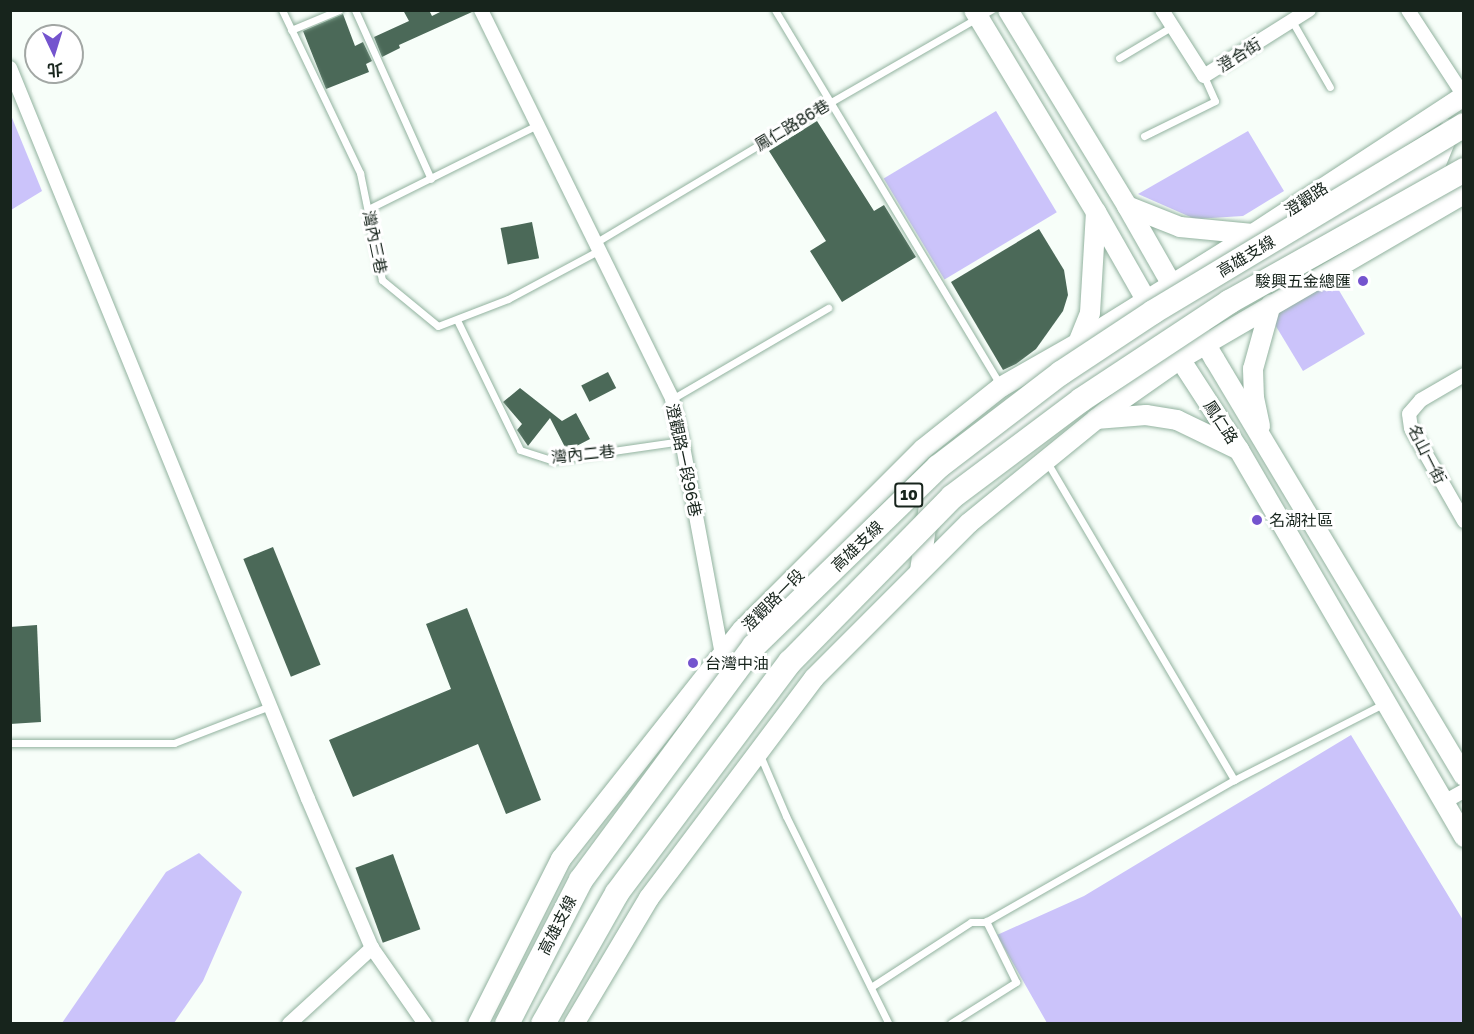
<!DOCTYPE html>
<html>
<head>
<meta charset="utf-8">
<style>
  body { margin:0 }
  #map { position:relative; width:1474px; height:1034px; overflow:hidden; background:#f7fef9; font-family:"Golos Text","Noto Sans TC",sans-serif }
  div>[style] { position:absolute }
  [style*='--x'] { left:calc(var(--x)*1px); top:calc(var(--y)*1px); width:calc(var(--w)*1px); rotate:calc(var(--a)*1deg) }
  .green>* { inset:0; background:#cbc3fa; transform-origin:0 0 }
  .building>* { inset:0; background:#4b6958; transform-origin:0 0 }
  .roads { filter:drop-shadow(0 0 2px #92b29f) drop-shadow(0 0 2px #92b29f) }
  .lane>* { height:7px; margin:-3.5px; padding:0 3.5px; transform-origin:3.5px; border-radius:3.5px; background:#fff }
  .street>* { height:14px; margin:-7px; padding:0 7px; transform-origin:7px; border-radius:7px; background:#fff }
  .secondary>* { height:20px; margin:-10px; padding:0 10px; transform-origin:10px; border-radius:10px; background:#fff }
  .bridges { filter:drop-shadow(0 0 2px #92b29f) drop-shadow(0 0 2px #92b29f) }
  .highway-bridge>* { height:24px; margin:-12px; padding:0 12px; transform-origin:12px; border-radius:12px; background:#fff }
  .dots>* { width:16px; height:16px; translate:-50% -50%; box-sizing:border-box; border:3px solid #fff; border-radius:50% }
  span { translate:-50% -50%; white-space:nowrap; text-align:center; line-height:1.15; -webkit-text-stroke:6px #fff; paint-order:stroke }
  .shield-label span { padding:2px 4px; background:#fff; border:2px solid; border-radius:4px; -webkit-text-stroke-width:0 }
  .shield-label { font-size:15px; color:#17241c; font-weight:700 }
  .street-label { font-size:16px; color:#17241c }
  .poi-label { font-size:16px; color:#17241c }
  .right { translate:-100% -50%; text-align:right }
  .left { translate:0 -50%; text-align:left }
  .frame { position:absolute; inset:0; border:12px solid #17241c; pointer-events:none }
  .north { position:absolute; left:24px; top:24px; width:60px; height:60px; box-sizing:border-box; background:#fff; border:2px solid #a2a7a4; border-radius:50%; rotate:176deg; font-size:16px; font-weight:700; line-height:24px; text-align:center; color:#17241c }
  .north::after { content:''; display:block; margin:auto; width:21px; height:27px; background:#7454ce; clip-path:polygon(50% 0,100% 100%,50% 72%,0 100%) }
</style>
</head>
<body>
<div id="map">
  <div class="green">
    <div style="left:996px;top:111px;width:118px;height:131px;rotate:59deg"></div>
    <div style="clip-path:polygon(10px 113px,42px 191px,11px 210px,10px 210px)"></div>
    <div style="clip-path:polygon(1248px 131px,1284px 191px,1243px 216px,1195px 219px,1138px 194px)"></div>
    <div style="clip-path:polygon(1331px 277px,1365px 334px,1303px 371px,1274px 323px,1276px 309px)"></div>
    <div style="clip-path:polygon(1351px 735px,1463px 920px,1463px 1023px,1047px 1023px,997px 935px,1084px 896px)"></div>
    <div style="clip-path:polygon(199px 853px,242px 892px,203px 981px,174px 1023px,62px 1023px,166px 872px)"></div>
  </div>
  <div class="building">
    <div style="clip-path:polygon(403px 10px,429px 10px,432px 16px,444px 10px,472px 12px,399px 45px,400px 48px,382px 57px,374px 37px,409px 21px)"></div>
    <div style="clip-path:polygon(343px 14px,355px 46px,363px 42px,372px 61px,366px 64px,369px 72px,326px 89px,303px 31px)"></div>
    <div style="clip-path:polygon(817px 121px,874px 211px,884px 205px,916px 257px,842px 302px,810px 251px,826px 241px,769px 151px)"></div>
    <div style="left:532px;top:222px;width:37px;height:32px;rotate:79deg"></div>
    <div style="clip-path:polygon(1039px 229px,1064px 270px,1068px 295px,1063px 311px,1036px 349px,1016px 364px,1003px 370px,951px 282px)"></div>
    <div style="left:608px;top:372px;width:18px;height:30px;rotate:63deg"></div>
    <div style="clip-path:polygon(520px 388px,562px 421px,576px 413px,590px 439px,567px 451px,550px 418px,528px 446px,517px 430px,522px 424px,503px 402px)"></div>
    <div style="left:273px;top:547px;width:127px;height:32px;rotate:68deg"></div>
    <div style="clip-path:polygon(467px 608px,541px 800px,506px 814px,478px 744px,353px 797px,329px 740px,451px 689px,426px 624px)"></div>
    <div style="clip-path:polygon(37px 625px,41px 722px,10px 724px,10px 627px)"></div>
    <div style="left:393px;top:854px;width:80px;height:40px;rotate:70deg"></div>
  </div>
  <div class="roads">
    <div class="lane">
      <div style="--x:282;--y:10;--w:181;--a:64.4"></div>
      <div style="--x:360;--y:173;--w:109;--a:78.4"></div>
      <div style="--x:382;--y:280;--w:72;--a:39.4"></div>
      <div style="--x:438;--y:326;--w:75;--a:-21.1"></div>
      <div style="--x:508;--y:299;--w:102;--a:-28.1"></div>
      <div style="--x:355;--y:10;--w:185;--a:65.8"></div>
      <div style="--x:775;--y:10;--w:436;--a:59"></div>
      <div style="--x:1292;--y:21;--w:76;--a:60.1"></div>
      <div style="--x:291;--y:30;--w:52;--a:-22.6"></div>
      <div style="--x:1119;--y:58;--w:61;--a:-30.8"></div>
      <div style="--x:1144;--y:136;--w:79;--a:-26.2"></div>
      <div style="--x:1215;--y:101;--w:27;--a:-114"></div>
      <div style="--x:368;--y:209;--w:189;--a:-26.4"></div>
      <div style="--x:595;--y:243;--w:275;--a:-30.9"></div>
      <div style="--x:831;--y:102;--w:185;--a:-29.9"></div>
      <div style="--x:457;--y:320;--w:144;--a:64.1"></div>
      <div style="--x:520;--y:450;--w:33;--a:18"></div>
      <div style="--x:551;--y:460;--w:132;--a:-8.3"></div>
      <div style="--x:672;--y:399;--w:181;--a:-30.3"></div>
      <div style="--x:1047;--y:462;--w:369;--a:59.5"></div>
      <div style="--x:10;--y:743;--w:164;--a:0"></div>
      <div style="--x:174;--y:743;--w:103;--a:-21.1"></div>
      <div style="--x:760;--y:755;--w:66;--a:66.9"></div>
      <div style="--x:786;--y:816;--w:232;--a:63.7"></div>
      <div style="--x:871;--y:987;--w:119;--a:-33"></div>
      <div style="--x:971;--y:922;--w:14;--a:0"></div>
      <div style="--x:985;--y:922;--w:287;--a:-29.7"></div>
      <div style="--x:1234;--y:780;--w:169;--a:-27"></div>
      <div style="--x:951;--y:1023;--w:77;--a:-32.2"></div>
      <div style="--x:1016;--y:982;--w:68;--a:-116.2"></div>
    </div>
    <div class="street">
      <div style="--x:481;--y:10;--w:433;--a:63.8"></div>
      <div style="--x:672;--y:399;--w:43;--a:76.6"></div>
      <div style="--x:682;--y:441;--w:218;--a:79.4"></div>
      <div style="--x:1162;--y:10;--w:78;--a:57.5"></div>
      <div style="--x:1204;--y:76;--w:124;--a:-32.2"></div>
      <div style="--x:1408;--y:10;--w:103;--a:56.9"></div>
      <div style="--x:10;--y:68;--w:789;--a:67.82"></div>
      <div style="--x:308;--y:799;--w:162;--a:66.8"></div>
      <div style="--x:372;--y:948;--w:93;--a:55.1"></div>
      <div style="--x:1464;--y:375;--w:50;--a:149.8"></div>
      <div style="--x:1421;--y:400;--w:18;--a:131"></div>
      <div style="--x:1409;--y:414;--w:14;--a:82"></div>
      <div style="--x:1411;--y:428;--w:107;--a:60.3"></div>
      <div style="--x:1444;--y:802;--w:23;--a:-29"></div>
      <div style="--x:289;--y:1024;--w:113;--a:-42.5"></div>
    </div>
    <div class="secondary">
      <div style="--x:974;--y:10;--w:236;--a:58.9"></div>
      <div style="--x:1096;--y:212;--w:169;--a:60.3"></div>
      <div style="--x:1180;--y:359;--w:108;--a:57"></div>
      <div style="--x:1239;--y:450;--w:448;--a:59.8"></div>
      <div style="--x:1008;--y:10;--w:229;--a:58.7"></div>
      <div style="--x:1127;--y:206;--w:177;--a:60.3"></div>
      <div style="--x:1215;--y:360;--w:485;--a:59.1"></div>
      <div style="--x:1127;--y:206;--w:57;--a:21.6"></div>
      <div style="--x:1180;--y:227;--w:73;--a:5.5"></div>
      <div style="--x:1179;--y:320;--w:13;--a:-51"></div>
      <div style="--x:1187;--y:310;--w:287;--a:-30.1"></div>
      <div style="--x:1435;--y:166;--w:40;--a:-68"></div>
      <div style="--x:1078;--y:343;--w:32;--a:-68"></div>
      <div style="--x:1090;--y:313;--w:101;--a:-86.6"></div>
      <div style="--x:1096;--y:419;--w:50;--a:-4.6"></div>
      <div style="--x:1146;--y:415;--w:31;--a:9"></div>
      <div style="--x:1177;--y:420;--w:69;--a:25.8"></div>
      <div style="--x:1260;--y:426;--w:29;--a:-102"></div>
      <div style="--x:1254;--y:398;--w:29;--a:-92"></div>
      <div style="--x:1253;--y:369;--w:67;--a:-74.5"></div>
      <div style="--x:920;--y:571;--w:74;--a:-82.2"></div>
      <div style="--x:930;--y:498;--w:112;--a:-38.8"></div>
      <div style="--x:1017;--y:428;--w:177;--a:-35.1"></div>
      <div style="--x:1162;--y:326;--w:13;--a:-51"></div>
      <div style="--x:478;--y:1024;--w:185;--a:-63.3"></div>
      <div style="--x:561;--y:859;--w:292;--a:-51.7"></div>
      <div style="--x:742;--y:630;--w:256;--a:-45"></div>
      <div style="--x:923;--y:449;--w:100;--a:-38.5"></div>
      <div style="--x:1001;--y:387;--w:89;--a:-29.7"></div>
      <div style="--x:1078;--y:343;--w:206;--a:-31.9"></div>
      <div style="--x:1253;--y:234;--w:252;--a:-33.2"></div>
      <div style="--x:574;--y:1024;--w:147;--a:-59.2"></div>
      <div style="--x:649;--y:898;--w:275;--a:-53.1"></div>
      <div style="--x:814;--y:678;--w:219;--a:-45"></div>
      <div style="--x:969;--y:523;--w:182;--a:-39.2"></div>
      <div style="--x:1110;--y:408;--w:85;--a:-35"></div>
      <div style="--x:1180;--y:359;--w:328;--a:-30.2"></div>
    </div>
  </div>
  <div class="bridges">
    <div class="highway-bridge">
      <div style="--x:507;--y:1024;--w:162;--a:-62.8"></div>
      <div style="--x:581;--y:880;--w:291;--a:-53.5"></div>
      <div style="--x:754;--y:646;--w:257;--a:-44.2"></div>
      <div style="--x:938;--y:467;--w:155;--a:-37.4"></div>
      <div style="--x:1061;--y:373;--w:110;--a:-33.5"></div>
      <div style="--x:1153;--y:312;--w:363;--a:-31"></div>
      <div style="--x:543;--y:1024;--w:150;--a:-60.5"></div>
      <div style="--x:617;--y:893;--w:289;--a:-53.2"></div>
      <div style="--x:790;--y:662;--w:231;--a:-45.5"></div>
      <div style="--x:952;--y:497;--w:161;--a:-36.9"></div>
      <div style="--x:1081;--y:400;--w:178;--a:-33.5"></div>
      <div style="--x:1229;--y:302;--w:270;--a:-29.3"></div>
    </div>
  </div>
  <div class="dots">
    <div style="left:1363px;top:281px;background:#7454ce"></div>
    <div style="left:1257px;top:520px;background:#7454ce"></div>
    <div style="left:693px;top:663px;background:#7454ce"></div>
  </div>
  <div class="shield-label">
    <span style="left:909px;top:495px">10</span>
  </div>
  <div class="street-label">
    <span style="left:1239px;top:55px;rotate:-32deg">澄合街</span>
    <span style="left:792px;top:125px;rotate:-31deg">鳳仁路86巷</span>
    <span style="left:1306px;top:199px;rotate:-33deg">澄觀路</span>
    <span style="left:375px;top:242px;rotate:78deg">灣內三巷</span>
    <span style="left:1246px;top:256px;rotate:-31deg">高雄支線</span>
    <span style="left:1221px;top:422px;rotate:57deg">鳳仁路</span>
    <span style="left:583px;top:454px;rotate:-6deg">灣內二巷</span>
    <span style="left:1427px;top:454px;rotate:63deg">名山一街</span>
    <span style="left:684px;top:460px;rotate:78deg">澄觀路一段96巷</span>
    <span style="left:857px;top:546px;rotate:-44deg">高雄支線</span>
    <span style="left:773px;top:600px;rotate:-45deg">澄觀路一段</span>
    <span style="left:557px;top:925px;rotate:-63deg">高雄支線</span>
  </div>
  <div class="poi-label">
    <span class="right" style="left:1351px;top:281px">駿興五金總匯</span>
    <span class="left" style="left:1269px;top:520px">名湖社區</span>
    <span class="left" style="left:705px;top:663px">台灣中油</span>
  </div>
  <div class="frame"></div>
  <div class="north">北</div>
</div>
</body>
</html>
